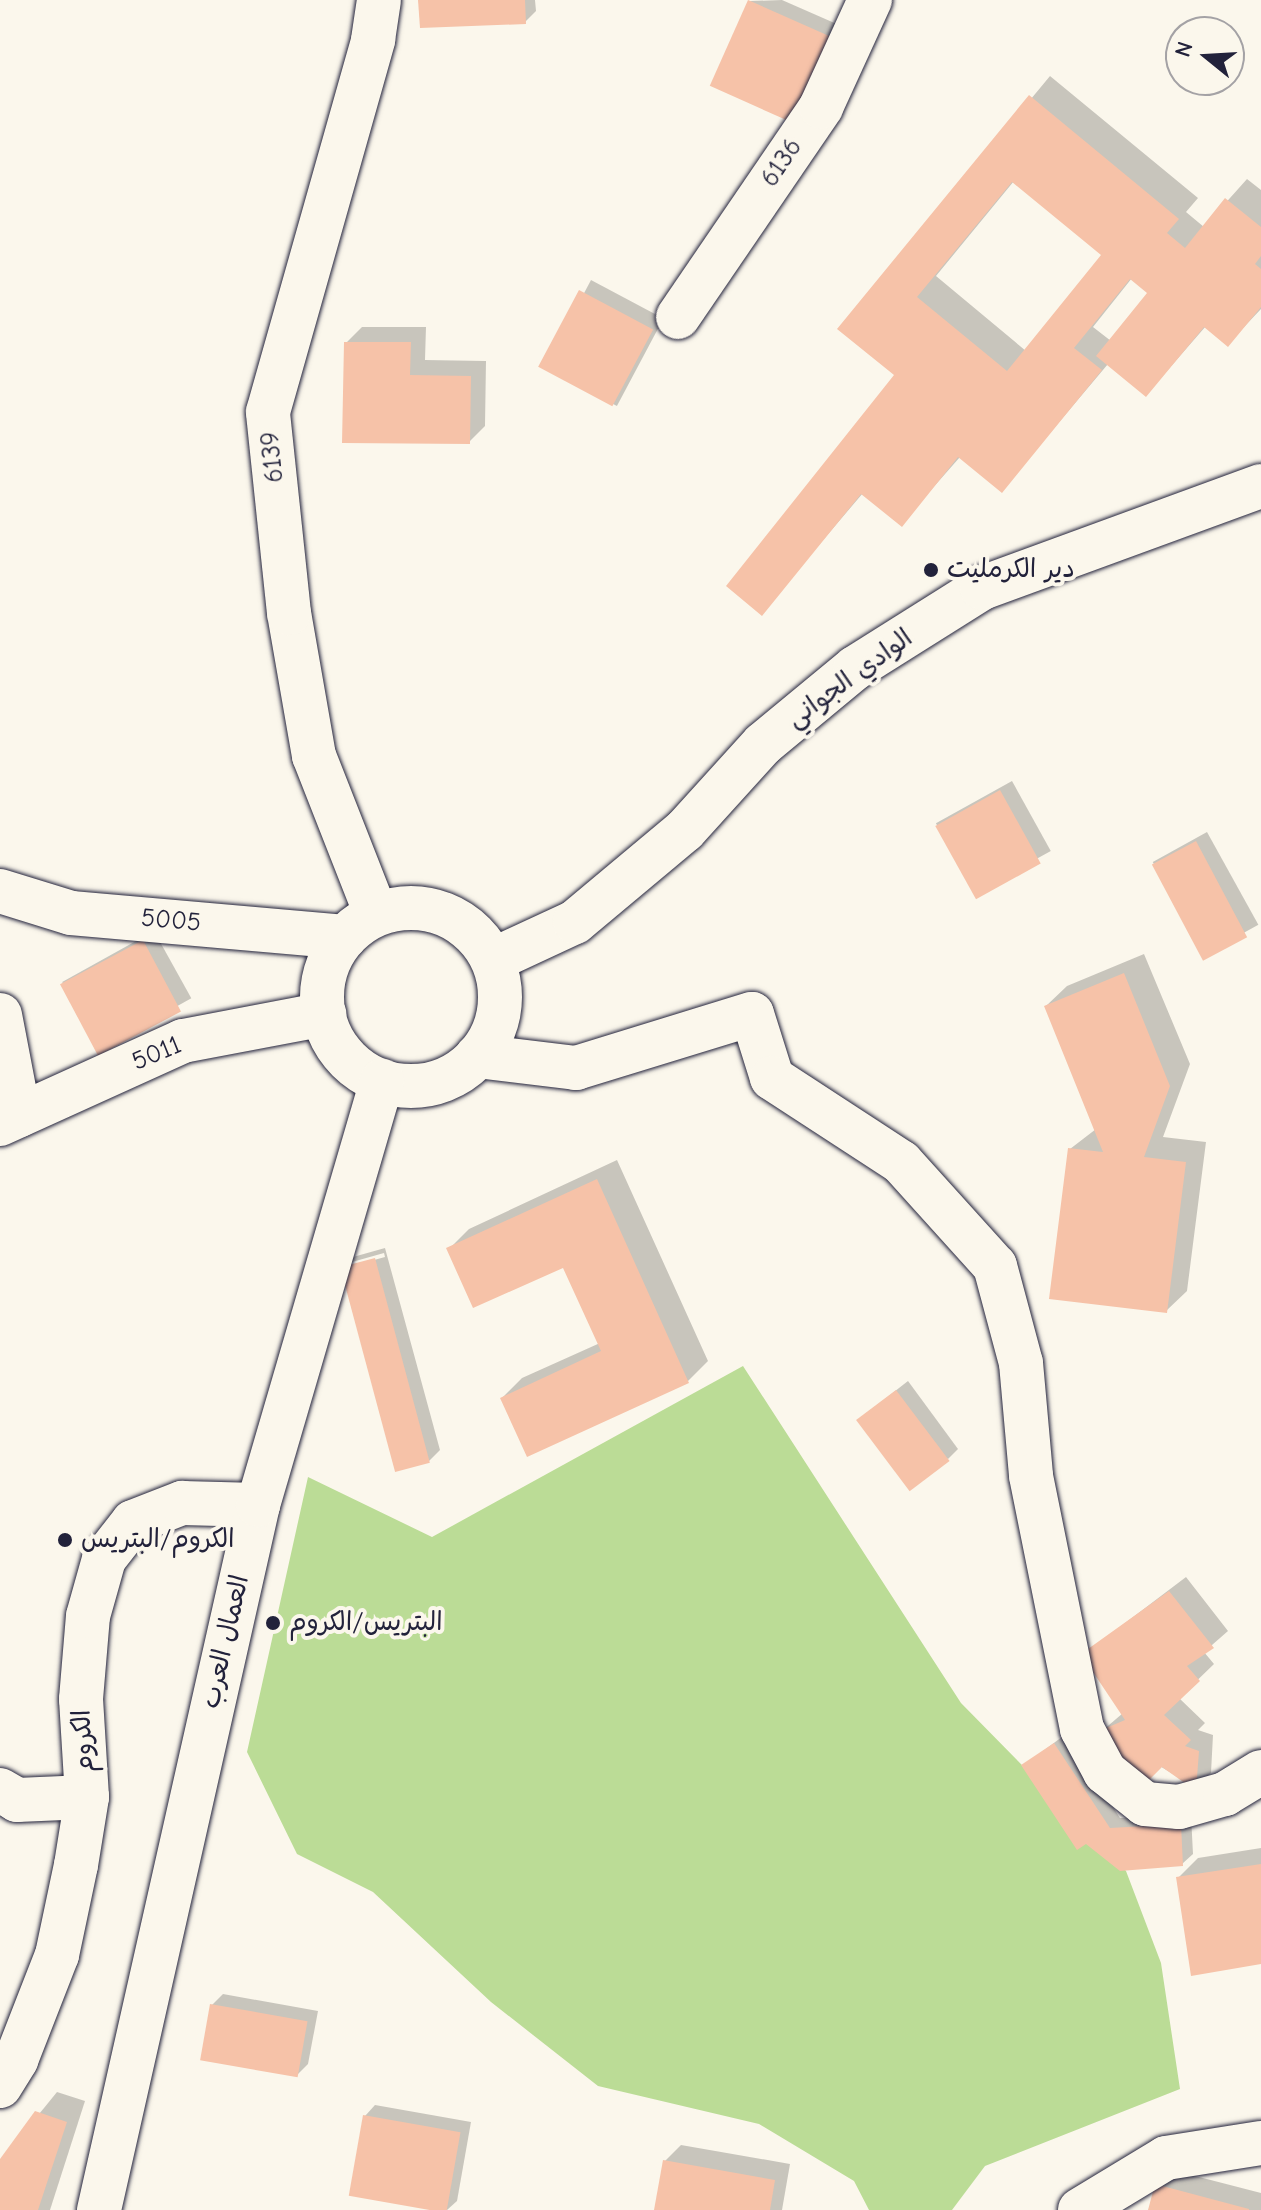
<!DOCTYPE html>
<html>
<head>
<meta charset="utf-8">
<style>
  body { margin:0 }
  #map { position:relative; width:1261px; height:2210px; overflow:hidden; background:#fbf7ec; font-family:"Comic Neue","Playpen Sans Arabic",sans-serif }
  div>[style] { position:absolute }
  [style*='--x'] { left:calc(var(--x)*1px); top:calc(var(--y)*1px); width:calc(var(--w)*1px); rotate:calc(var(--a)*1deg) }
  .green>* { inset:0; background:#bbdc96 }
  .shadow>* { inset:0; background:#0003; transform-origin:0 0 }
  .building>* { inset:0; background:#f6c2a8; transform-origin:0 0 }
  .roads { filter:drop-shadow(0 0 2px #22223b) drop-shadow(0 0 2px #22223b) }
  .minor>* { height:44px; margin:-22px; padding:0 22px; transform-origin:22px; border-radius:22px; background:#fbf7ec }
  .tertiary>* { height:44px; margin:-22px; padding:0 22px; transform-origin:22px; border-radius:22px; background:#fbf7ec }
  .tertiary>.ring { margin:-22px; padding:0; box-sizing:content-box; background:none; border:44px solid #fbf7ec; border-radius:50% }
  .dots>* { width:22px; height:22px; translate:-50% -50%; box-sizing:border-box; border:4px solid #fbf7ec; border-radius:50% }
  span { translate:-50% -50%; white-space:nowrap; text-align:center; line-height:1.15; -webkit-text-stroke:8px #fbf7ec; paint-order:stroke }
  .street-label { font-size:26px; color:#22223b }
  .poi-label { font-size:26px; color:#22223b }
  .left { translate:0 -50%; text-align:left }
  .north { position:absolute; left:1165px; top:16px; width:80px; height:80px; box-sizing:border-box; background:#fbf7ec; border:2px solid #a4a2a5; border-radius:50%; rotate:288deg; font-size:22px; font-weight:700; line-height:32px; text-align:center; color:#22223b }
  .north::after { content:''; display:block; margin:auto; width:28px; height:36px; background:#22223b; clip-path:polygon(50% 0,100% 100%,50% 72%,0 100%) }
</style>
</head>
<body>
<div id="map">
  <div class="green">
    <div style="clip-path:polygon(743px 1366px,961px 1703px,1126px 1871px,1161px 1963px,1180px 2089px,985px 2166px,952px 2210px,869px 2210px,854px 2181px,759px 2124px,598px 2086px,491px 2002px,373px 1892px,297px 1854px,247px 1752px,308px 1477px,432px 1537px)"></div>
  </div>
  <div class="shadow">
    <div style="clip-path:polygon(420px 0,535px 0,536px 11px,525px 22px)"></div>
    <div style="clip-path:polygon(782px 0,839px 25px,792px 120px,750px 1px)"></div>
    <div style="clip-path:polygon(evenodd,1050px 76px,1198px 198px,1186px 212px,1204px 227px,1247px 179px,1261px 190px,1261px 309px,1228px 344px,1206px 326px,1146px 395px,1108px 364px,1002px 490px,960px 457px,901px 524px,863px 493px,761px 613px,897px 375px,840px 329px,1050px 76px,1014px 181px,1104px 254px,1026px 351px,936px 276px,1014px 181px,1050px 76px,1132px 278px,1150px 293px,1111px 341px,1093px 327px,1132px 278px)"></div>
    <div style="left:591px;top:280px;width:82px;height:99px;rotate:28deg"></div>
    <div style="clip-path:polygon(362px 327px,426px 327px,425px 360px,486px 361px,485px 426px,469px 442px,346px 343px)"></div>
    <div style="left:1012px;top:781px;width:80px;height:87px;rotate:61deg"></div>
    <div style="left:1207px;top:832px;width:106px;height:62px;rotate:61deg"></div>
    <div style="left:154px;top:931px;width:77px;height:105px;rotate:61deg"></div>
    <div style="clip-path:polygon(1144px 954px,1190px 1064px,1163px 1137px,1206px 1142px,1187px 1291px,1166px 1311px,1070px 1149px,1096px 1129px,1046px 1006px,1067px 986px)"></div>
    <div style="clip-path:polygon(617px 1160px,708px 1361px,688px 1381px,502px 1398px,522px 1378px,600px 1343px,564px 1265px,449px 1249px,469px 1229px)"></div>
    <div style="clip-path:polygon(evenodd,385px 1248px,440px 1450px,429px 1461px,397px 1469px,342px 1268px,353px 1257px,385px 1248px,384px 1253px,385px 1257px,352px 1266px,352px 1262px,384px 1253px)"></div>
    <div style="clip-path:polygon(908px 1381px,958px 1449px,948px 1459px,858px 1420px)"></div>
    <div style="clip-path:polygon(1186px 1577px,1228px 1631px,1204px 1652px,1214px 1664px,1179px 1698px,1205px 1723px,1198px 1730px,1213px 1735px,1211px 1773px,1196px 1788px,1102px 1731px,1123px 1713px,1083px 1655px)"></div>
    <div style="clip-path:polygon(1066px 1734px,1120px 1818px,1191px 1815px,1193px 1854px,1182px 1864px,1121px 1869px,1024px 1765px)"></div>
    <div style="clip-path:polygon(1261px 1848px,1261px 1962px,1178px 1878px,1198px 1858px)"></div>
    <div style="clip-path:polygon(223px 1994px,318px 2011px,308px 2064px,297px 2075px,212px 2005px)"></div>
    <div style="clip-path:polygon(57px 2092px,85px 2101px,50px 2210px,0 2210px,0 2162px)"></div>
    <div style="clip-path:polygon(375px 2105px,471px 2122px,457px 2201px,447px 2210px,351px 2194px,365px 2116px)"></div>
    <div style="clip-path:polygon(681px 2145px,790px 2164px,782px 2210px,656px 2210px,665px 2161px)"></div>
    <div style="clip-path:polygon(1172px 2170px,1261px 2193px,1261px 2210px,1150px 2210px,1156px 2185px)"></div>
  </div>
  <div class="building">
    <div style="clip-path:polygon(418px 0,525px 0,526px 24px,420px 28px)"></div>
    <div style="left:748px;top:0;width:90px;height:94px;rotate:24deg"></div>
    <div style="clip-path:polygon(evenodd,1029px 95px,1179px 219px,1167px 233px,1185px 248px,1225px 198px,1261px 227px,1261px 256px,1255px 264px,1261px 269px,1261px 307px,1228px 347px,1204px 327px,1146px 397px,1096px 356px,1147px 293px,1130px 279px,1074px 348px,1102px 370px,1002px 493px,958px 457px,902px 527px,861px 494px,762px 616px,726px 586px,894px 375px,837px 329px,1029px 95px,1012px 182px,1101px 255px,1007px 371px,917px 297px,1012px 182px)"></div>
    <div style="left:579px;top:290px;width:84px;height:87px;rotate:28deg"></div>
    <div style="clip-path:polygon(344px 342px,411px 342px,410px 375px,471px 376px,470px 444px,342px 443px)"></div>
    <div style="left:1000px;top:790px;width:84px;height:74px;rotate:61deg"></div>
    <div style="left:1196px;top:841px;width:109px;height:50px;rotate:62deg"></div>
    <div style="left:143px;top:940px;width:81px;height:94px;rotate:62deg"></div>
    <div style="clip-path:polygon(1124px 973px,1170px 1086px,1144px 1157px,1186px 1162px,1167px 1313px,1049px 1299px,1068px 1148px,1103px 1152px,1044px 1006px)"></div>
    <div style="clip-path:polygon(597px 1179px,689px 1383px,527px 1457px,500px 1398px,601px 1351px,563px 1268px,473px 1308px,446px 1248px)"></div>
    <div style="left:375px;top:1258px;width:212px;height:36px;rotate:75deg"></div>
    <div style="left:896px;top:1390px;width:89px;height:50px;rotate:53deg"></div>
    <div style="clip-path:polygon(1169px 1591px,1214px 1648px,1187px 1666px,1200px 1681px,1164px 1715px,1191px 1740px,1185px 1746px,1199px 1751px,1196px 1791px,1162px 1767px,1149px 1780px,1109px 1750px,1099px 1731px,1125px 1720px,1081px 1654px)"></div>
    <div style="clip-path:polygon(1054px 1743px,1110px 1828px,1181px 1824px,1183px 1866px,1120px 1871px,1086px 1844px,1077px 1850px,1021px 1765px)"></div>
    <div style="clip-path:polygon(1261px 1864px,1261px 1964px,1191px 1976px,1176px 1877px)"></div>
    <div style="left:210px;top:2004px;width:99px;height:57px;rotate:10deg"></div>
    <div style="clip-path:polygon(35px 2111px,67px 2122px,38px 2210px,0 2210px,0 2159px)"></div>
    <div style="left:363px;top:2115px;width:99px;height:82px;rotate:10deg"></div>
    <div style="clip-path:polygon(663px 2160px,775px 2180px,770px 2210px,654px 2210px)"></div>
    <div style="clip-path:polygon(1155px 2184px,1249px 2209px,1249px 2210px,1148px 2210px)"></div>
  </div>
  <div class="roads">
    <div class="minor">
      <div style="--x:678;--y:317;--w:254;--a:-55.7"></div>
      <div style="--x:821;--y:107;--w:118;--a:-65.4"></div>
      <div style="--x:0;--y:891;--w:74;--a:17.2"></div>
      <div style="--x:71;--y:913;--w:275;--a:5"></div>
      <div style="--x:376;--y:914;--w:170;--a:-111.4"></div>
      <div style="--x:314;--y:756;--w:145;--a:-99.9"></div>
      <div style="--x:289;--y:613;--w:202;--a:-96"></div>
      <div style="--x:268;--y:412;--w:387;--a:-74.2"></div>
      <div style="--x:373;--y:40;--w:40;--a:-81.5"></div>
      <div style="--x:0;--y:1015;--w:102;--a:79.2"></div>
      <div style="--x:477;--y:1056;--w:100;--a:6.9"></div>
      <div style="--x:576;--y:1068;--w:184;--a:-17.1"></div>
      <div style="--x:752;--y:1014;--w:67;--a:72.6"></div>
      <div style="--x:772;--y:1078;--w:154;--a:33.1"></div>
      <div style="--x:901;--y:1162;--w:140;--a:47.9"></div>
      <div style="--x:995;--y:1266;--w:100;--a:75"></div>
      <div style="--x:1021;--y:1363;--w:113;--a:84.9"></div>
      <div style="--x:1031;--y:1476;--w:258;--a:78.6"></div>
      <div style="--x:1082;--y:1729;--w:49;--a:61.9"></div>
      <div style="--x:1105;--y:1772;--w:51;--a:38.7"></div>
      <div style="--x:1145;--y:1804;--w:34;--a:5"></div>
      <div style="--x:1179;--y:1807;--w:48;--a:-15.8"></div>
      <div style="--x:1225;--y:1794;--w:42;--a:-31.4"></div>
      <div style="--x:0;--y:1124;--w:201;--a:-24.4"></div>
      <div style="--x:183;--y:1041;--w:144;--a:-10.8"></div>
      <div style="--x:0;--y:1790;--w:20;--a:30"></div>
      <div style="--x:17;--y:1800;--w:70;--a:-2.5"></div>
      <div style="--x:1080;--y:2210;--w:100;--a:-31.2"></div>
      <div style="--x:1166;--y:2158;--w:96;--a:-9"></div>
    </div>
    <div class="tertiary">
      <div class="ring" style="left:322px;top:908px;width:134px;height:134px"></div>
      <div style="--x:493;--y:960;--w:90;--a:-24.9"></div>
      <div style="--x:575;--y:922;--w:143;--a:-39.9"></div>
      <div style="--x:685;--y:830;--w:116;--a:-47.8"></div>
      <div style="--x:763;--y:744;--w:119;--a:-39.6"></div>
      <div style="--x:855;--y:668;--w:150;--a:-32.2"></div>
      <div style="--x:982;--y:588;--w:297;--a:-20.1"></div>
      <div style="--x:0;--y:2086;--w:31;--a:-58"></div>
      <div style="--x:16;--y:2060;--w:113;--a:-68.7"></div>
      <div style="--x:57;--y:1955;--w:92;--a:-78.1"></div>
      <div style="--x:76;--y:1865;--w:69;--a:-80.8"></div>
      <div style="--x:87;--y:1797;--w:98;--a:-93.5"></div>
      <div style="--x:81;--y:1699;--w:83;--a:-85.2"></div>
      <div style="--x:88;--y:1616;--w:59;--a:-74.3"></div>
      <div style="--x:104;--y:1559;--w:47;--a:-51.9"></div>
      <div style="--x:133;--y:1522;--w:53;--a:-21.2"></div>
      <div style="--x:182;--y:1503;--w:76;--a:1.5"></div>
      <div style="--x:99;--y:2210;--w:723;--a:-77.29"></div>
      <div style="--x:258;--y:1505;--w:442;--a:-73.7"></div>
    </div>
  </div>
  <div class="dots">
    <div style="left:931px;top:570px;background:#22223b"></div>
    <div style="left:65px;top:1540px;background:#22223b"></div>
    <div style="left:273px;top:1623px;background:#22223b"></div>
  </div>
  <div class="street-label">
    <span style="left:782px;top:163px;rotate:-56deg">6136</span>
    <span style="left:273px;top:457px;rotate:-96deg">6139</span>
    <span style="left:850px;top:679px;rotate:-36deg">الوادي الجواني</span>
    <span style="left:171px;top:921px;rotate:5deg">5005</span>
    <span style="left:157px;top:1054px;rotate:-23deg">5011</span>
    <span style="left:226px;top:1642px;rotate:-77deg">العمال العرب</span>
    <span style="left:84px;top:1741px;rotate:-93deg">الكروم</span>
  </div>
  <div class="poi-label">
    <span class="left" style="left:947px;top:570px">دير الكرمليت</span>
    <span class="left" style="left:81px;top:1540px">الكروم/البتريس</span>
    <span class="left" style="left:289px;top:1623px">البتريس/الكروم</span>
  </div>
  <div class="north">N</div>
</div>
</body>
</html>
